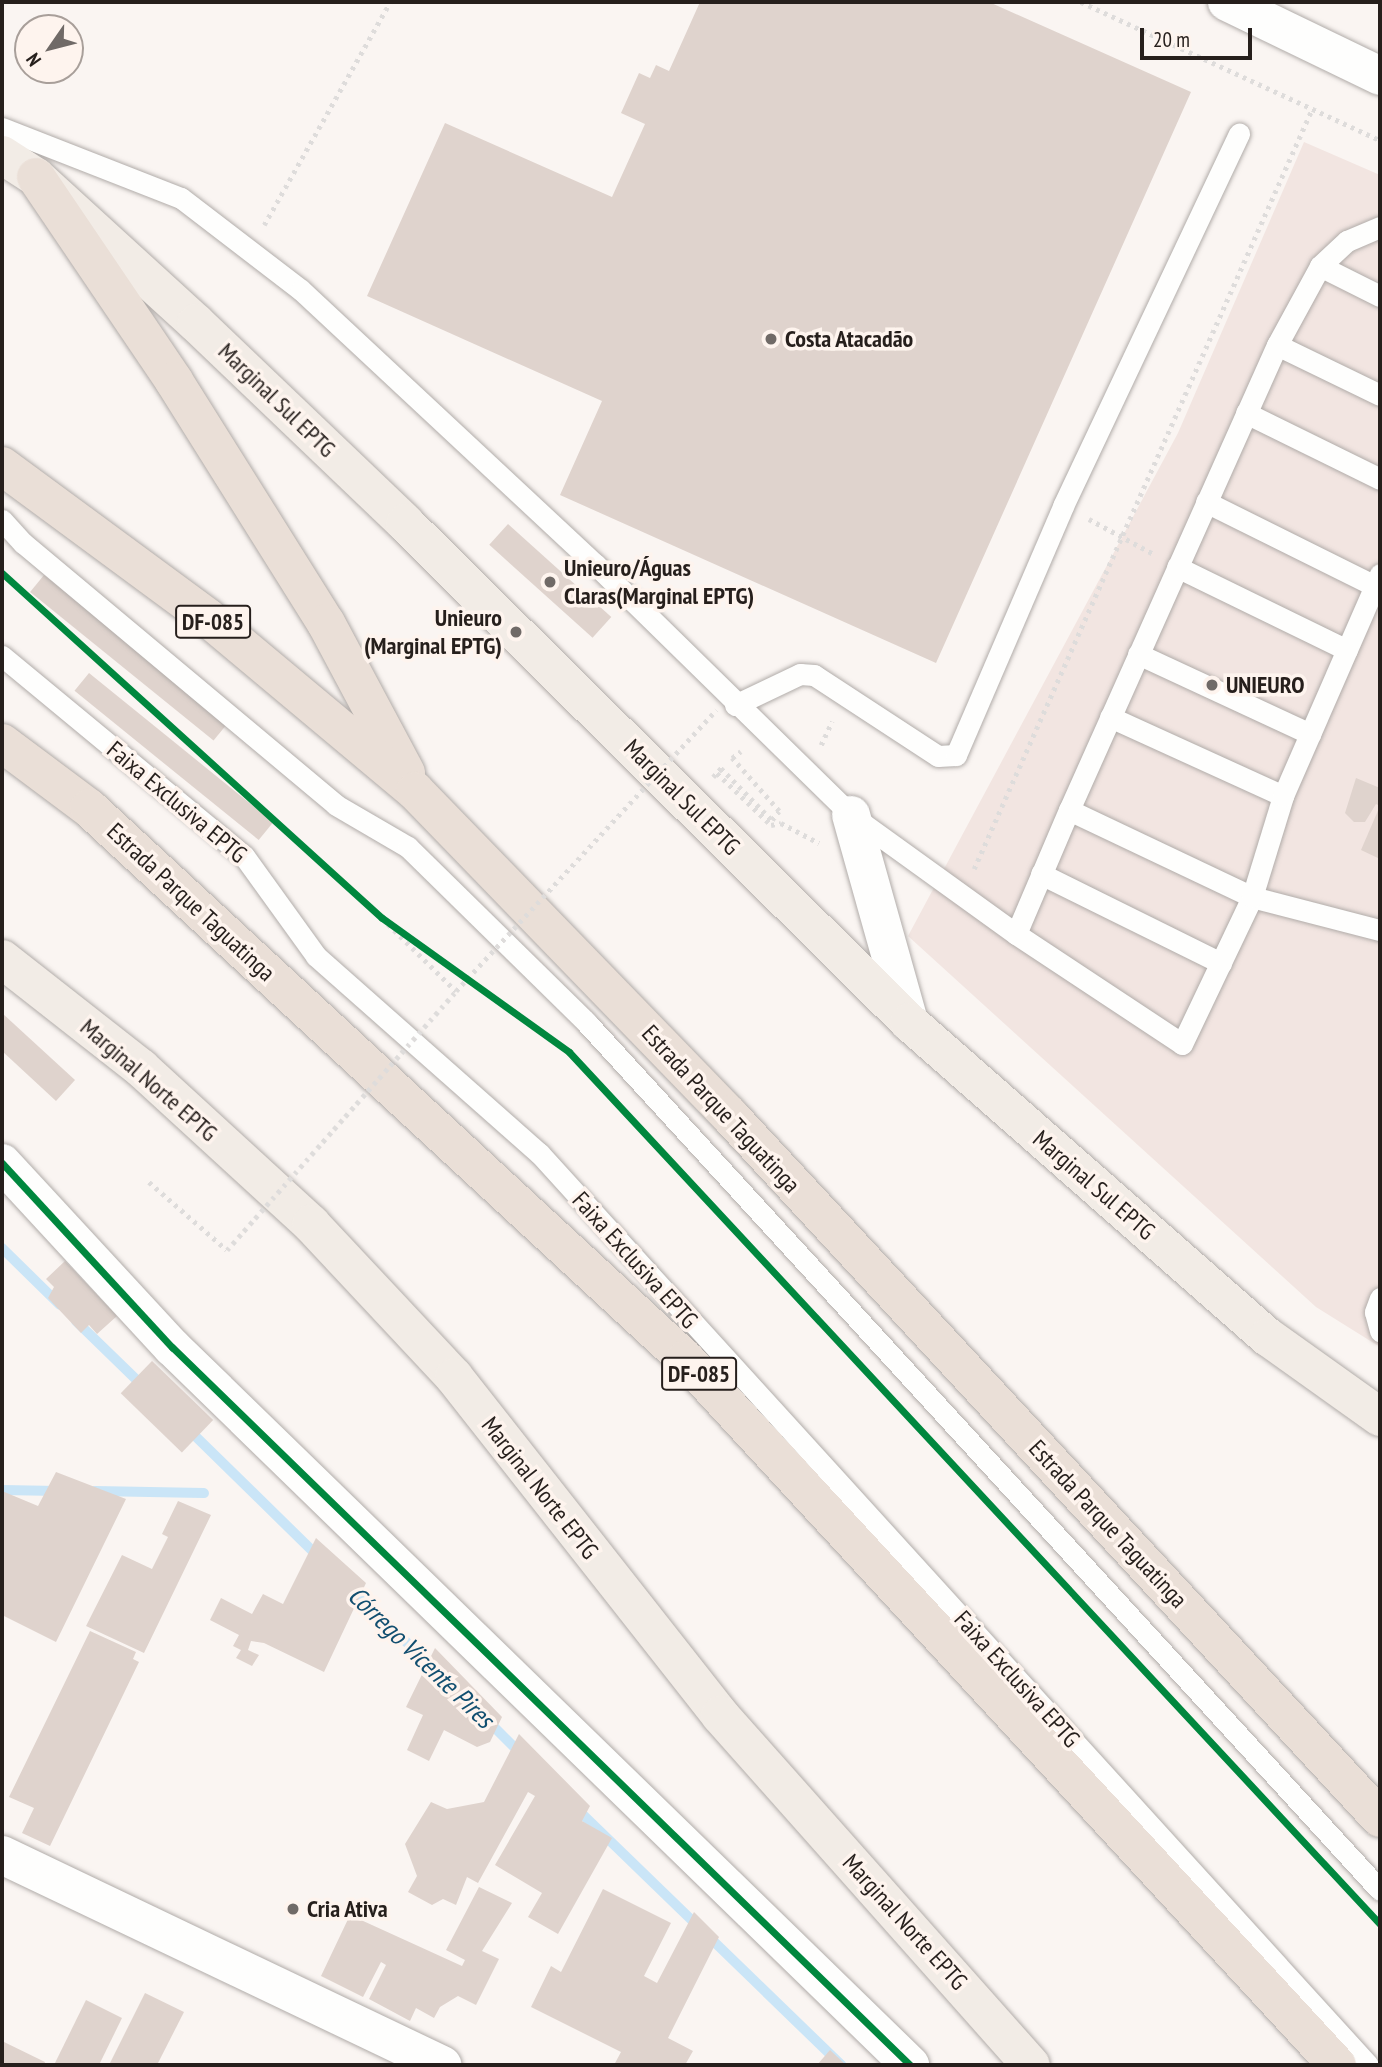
<!DOCTYPE html>
<html>
<head>
<meta charset="utf-8">
<style>
  body { margin:0 }
  #map { position:relative; width:1382px; height:2067px; overflow:hidden; background:#faf5f2; font-family:"PT Sans Narrow",sans-serif }
  div>[style] { position:absolute }
  [style*='--x'] { left:calc(var(--x)*1px); top:calc(var(--y)*1px); width:calc(var(--w)*1px); rotate:calc(var(--a)*1deg) }
  .education>* { inset:0; background:#f2e5e1 }
  .stream>* { height:10px; margin:-5px; padding:0 5px; transform-origin:5px; border-radius:5px; background:#cae5f7 }
  .building>* { inset:0; background:#dfd3cd; transform-origin:0 0 }
  .path>* { height:4.5px; margin-top:-2.25px; transform-origin:0; background:repeating-linear-gradient(90deg,#dedcdb 0 3.5px,transparent 0 8.5px) }
  .roads { filter:drop-shadow(0 0 2px #b1aca9) drop-shadow(0 0 2px #b1aca9) }
  .service>* { height:21px; margin:-10.5px; padding:0 10.5px; transform-origin:10.5px; border-radius:10.5px; background:#fefefd }
  .minor>* { height:38px; margin:-19px; padding:0 19px; transform-origin:19px; border-radius:19px; background:#fefefd }
  .tertiary>* { height:38px; margin:-19px; padding:0 19px; transform-origin:19px; border-radius:19px; background:#fefefd }
  .primary>* { height:38px; margin:-19px; padding:0 19px; transform-origin:19px; border-radius:19px; background:#f2ece6 }
  .motorway>* { height:38px; margin:-19px; padding:0 19px; transform-origin:19px; border-radius:19px; background:#eadfd7 }
  .path-bridge>* { height:4.5px; margin-top:-2.25px; transform-origin:0; background:repeating-linear-gradient(90deg,#dedcdb 0 3.5px,transparent 0 8.5px) }
  .cycleway>* { height:7px; margin:-3.5px; padding:0 3.5px; transform-origin:3.5px; border-radius:3.5px; background:#00873e }
  .dots>* { width:19px; height:19px; translate:-50% -50%; box-sizing:border-box; border:4px solid #fef4ee; border-radius:50% }
  span { translate:-50% -50%; white-space:nowrap; text-align:center; line-height:1.15; -webkit-text-stroke:7px #fef4ee; paint-order:stroke }
  .shield-label span { padding:2px 5px; background:#fef4ee; border:2px solid; border-radius:5px; -webkit-text-stroke-width:0 }
  .shield-label { font-size:23px; color:#261f1c; font-weight:700 }
  .poi-label { font-size:24px; color:#261f1c; font-weight:700 }
  .left { translate:0 -50%; text-align:left }
  .right { translate:-100% -50%; text-align:right }
  .street-label { font-size:24px; color:#261f1c }
  .water-label { font-size:26px; color:#124f70; font-style:italic }
  .frame { position:absolute; inset:0; border:4px solid #261f1c; pointer-events:none }
  .north { position:absolute; left:14px; top:14px; width:70px; height:70px; box-sizing:border-box; background:#fef4ee; border:2px solid #a89f9a; border-radius:50%; rotate:235deg; font-size:19px; font-weight:700; line-height:28px; text-align:center; color:#261f1c }
  .north::after { content:''; display:block; margin:auto; width:24px; height:32px; background:#706a67; clip-path:polygon(50% 0,100% 100%,50% 72%,0 100%) }
  .scale { position:absolute; left:1140px; top:28px; width:112px; height:32px; box-sizing:border-box; border:4px solid #261f1c; border-top:0; padding-left:9px; font-size:21px; line-height:24px; white-space:nowrap; color:#261f1c; -webkit-text-stroke:5px #fef4ee; paint-order:stroke }
</style>
</head>
<body>
<div id="map">
  <div class="education">
    <div style="clip-path:polygon(1304px 142px,1380px 175px,1380px 1347px,1316px 1307px,908px 936px,1178px 433px)"></div>
  </div>
  <div class="stream">
    <div style="--x:2;--y:1248;--w:81;--a:44.5"></div>
    <div style="--x:76;--y:1321;--w:96;--a:44.2"></div>
    <div style="--x:187;--y:1428;--w:187;--a:44.4"></div>
    <div style="--x:2;--y:1490;--w:56;--a:1"></div>
    <div style="--x:95;--y:1491;--w:109;--a:1.1"></div>
    <div style="--x:350;--y:1587;--w:120;--a:44.3"></div>
    <div style="--x:488;--y:1721;--w:47;--a:45"></div>
    <div style="--x:575;--y:1807;--w:371;--a:44.1"></div>
  </div>
  <div class="building">
    <div style="clip-path:polygon(700px 2px,989px 2px,1191px 92px,936px 663px,560px 495px,602px 401px,367px 296px,445px 123px,612px 197px,645px 124px,621px 113px,639px 73px,650px 78px,656px 65px,669px 71px)"></div>
    <div style="left:508px;top:524px;width:139px;height:28px;rotate:42deg"></div>
    <div style="left:44px;top:575px;width:236px;height:22px;rotate:39deg"></div>
    <div style="left:89px;top:673px;width:237px;height:23px;rotate:39deg"></div>
    <div style="clip-path:polygon(1356px 778px,1380px 788px,1380px 806px,1376px 804px,1365px 822px,1354px 822px,1345px 813px)"></div>
    <div style="clip-path:polygon(1380px 806px,1380px 859px,1361px 850px)"></div>
    <div style="clip-path:polygon(2px 1013px,75px 1080px,56px 1101px,2px 1051px)"></div>
    <div style="clip-path:polygon(65px 1261px,117px 1316px,97px 1334px,89px 1325px,81px 1333px,48px 1298px,54px 1287px,46px 1279px)"></div>
    <div style="left:152px;top:1361px;width:85px;height:45px;rotate:44deg"></div>
    <div style="clip-path:polygon(56px 1472px,126px 1499px,56px 1642px,2px 1615px,2px 1491px,38px 1506px)"></div>
    <div style="clip-path:polygon(178px 1501px,211px 1515px,144px 1653px,86px 1626px,122px 1555px,152px 1569px,168px 1537px,162px 1534px)"></div>
    <div style="clip-path:polygon(316px 1538px,366px 1583px,324px 1672px,264px 1643px,251px 1641px,248px 1650px,259px 1655px,252px 1666px,236px 1658px,241px 1650px,233px 1646px,239px 1635px,210px 1620px,221px 1598px,252px 1614px,263px 1594px,283px 1604px)"></div>
    <div style="clip-path:polygon(90px 1631px,136px 1652px,133px 1659px,139px 1662px,50px 1846px,22px 1833px,34px 1808px,9px 1797px)"></div>
    <div style="clip-path:polygon(435px 1648px,502px 1717px,490px 1742px,477px 1747px,444px 1730px,429px 1761px,407px 1750px,423px 1715px,406px 1707px)"></div>
    <div style="clip-path:polygon(519px 1734px,590px 1806px,582px 1821px,612px 1838px,558px 1934px,528px 1917px,542px 1893px,495px 1865px,535px 1796px,528px 1792px,478px 1883px,467px 1877px,456px 1905px,443px 1899px,432px 1905px,408px 1892px,417px 1876px,405px 1844px,431px 1802px,447px 1809px,484px 1802px)"></div>
    <div style="clip-path:polygon(479px 1887px,512px 1903px,482px 1951px,499px 1959px,476px 2005px,458px 1996px,440px 2007px,434px 2018px,416px 2008px,410px 2021px,369px 1999px,386px 1965px,381px 1962px,363px 1997px,321px 1976px,350px 1915px,462px 1966px,465px 1960px,446px 1950px)"></div>
    <div style="clip-path:polygon(603px 1889px,671px 1923px,644px 1976px,657px 1983px,694px 1912px,719px 1937px,668px 2038px,693px 2051px,685px 2065px,614px 2065px,621px 2052px,531px 2007px,551px 1966px,561px 1972px)"></div>
    <div style="clip-path:polygon(145px 1993px,184px 2012px,157px 2065px,109px 2065px)"></div>
    <div style="clip-path:polygon(86px 2000px,122px 2018px,99px 2065px,54px 2065px)"></div>
    <div style="clip-path:polygon(2px 2041px,45px 2062px,44px 2065px,2px 2065px)"></div>
    <div style="clip-path:polygon(830px 2050px,846px 2065px,817px 2065px)"></div>
  </div>
  <div class="path">
    <div style="--x:1081;--y:2;--w:329;--a:24.8"></div>
    <div style="--x:264;--y:225;--w:256;--a:-60.5"></div>
    <div style="--x:1089;--y:519;--w:72;--a:28.4"></div>
    <div style="--x:821;--y:745;--w:26;--a:-65"></div>
    <div style="--x:717;--y:773;--w:75;--a:43.9"></div>
    <div style="--x:771;--y:825;--w:10;--a:-11"></div>
    <div style="--x:781;--y:823;--w:43;--a:27.8"></div>
    <div style="--x:713;--y:777;--w:12;--a:-48"></div>
    <div style="--x:721;--y:768;--w:73;--a:45.6"></div>
    <div style="--x:772;--y:820;--w:11;--a:-52"></div>
    <div style="--x:779;--y:811;--w:71;--a:-131.6"></div>
    <div style="--x:732;--y:758;--w:11;--a:-38"></div>
    <div style="--x:974;--y:869;--w:832;--a:-66.02"></div>
    <div style="--x:382;--y:918;--w:104;--a:44.6"></div>
    <div style="--x:149;--y:1182;--w:103;--a:41.1"></div>
  </div>
  <div class="roads">
    <div class="service">
      <div style="--x:2;--y:128;--w:192;--a:21.4"></div>
      <div style="--x:181;--y:198;--w:151;--a:37.5"></div>
      <div style="--x:301;--y:290;--w:402;--a:43"></div>
      <div style="--x:595;--y:564;--w:359;--a:44.4"></div>
      <div style="--x:851;--y:815;--w:203;--a:35.8"></div>
      <div style="--x:1016;--y:934;--w:135;--a:-66.9"></div>
      <div style="--x:1069;--y:810;--w:203;--a:25.4"></div>
      <div style="--x:1252;--y:897;--w:132;--a:14.5"></div>
      <div style="--x:1320;--y:266;--w:67;--a:26.6"></div>
      <div style="--x:1277;--y:345;--w:114;--a:25.9"></div>
      <div style="--x:1246;--y:413;--w:149;--a:26.2"></div>
      <div style="--x:1206;--y:502;--w:189;--a:26.4"></div>
      <div style="--x:2;--y:520;--w:31;--a:48"></div>
      <div style="--x:23;--y:543;--w:408;--a:39.9"></div>
      <div style="--x:336;--y:805;--w:83;--a:30.3"></div>
      <div style="--x:408;--y:847;--w:250;--a:44.5"></div>
      <div style="--x:586;--y:1022;--w:1176;--a:47.55"></div>
      <div style="--x:1177;--y:567;--w:189;--a:26"></div>
      <div style="--x:1138;--y:654;--w:190;--a:24.9"></div>
      <div style="--x:2;--y:656;--w:314;--a:39.6"></div>
      <div style="--x:244;--y:856;--w:123;--a:54.2"></div>
      <div style="--x:316;--y:956;--w:298;--a:41.5"></div>
      <div style="--x:539;--y:1153;--w:1232;--a:47.73"></div>
      <div style="--x:735;--y:705;--w:72;--a:-25.5"></div>
      <div style="--x:800;--y:674;--w:14;--a:4"></div>
      <div style="--x:814;--y:675;--w:148;--a:33.2"></div>
      <div style="--x:938;--y:756;--w:18;--a:-3"></div>
      <div style="--x:956;--y:755;--w:271;--a:-66.7"></div>
      <div style="--x:1063;--y:506;--w:412;--a:-64.7"></div>
      <div style="--x:1110;--y:717;--w:190;--a:24.5"></div>
      <div style="--x:1069;--y:810;--w:509;--a:-65.9"></div>
      <div style="--x:1277;--y:345;--w:90;--a:-61.4"></div>
      <div style="--x:1320;--y:266;--w:37;--a:-43"></div>
      <div style="--x:1347;--y:241;--w:36;--a:-23"></div>
      <div style="--x:1041;--y:874;--w:201;--a:26.3"></div>
      <div style="--x:1016;--y:934;--w:199;--a:33.5"></div>
      <div style="--x:1182;--y:1044;--w:163;--a:-64.5"></div>
      <div style="--x:1252;--y:897;--w:106;--a:-72.9"></div>
      <div style="--x:1283;--y:796;--w:242;--a:-66.4"></div>
      <div style="--x:1380;--y:1298;--w:15;--a:110"></div>
      <div style="--x:1375;--y:1312;--w:20;--a:75"></div>
    </div>
    <div class="minor">
      <div style="--x:851;--y:815;--w:215;--a:74.3"></div>
      <div style="--x:2;--y:1163;--w:251;--a:47.3"></div>
      <div style="--x:172;--y:1347;--w:1030;--a:44.21"></div>
      <div style="--x:2;--y:1855;--w:488;--a:25.5"></div>
    </div>
    <div class="tertiary">
      <div style="--x:1227;--y:2;--w:170;--a:25.8"></div>
    </div>
    <div class="primary">
      <div style="--x:2;--y:155;--w:40;--a:32.9"></div>
      <div style="--x:36;--y:177;--w:217;--a:42.4"></div>
      <div style="--x:196;--y:323;--w:289;--a:43.7"></div>
      <div style="--x:405;--y:523;--w:709;--a:44.71"></div>
      <div style="--x:909;--y:1022;--w:478;--a:41.3"></div>
      <div style="--x:1268;--y:1337;--w:138;--a:35.5"></div>
      <div style="--x:2;--y:959;--w:177;--a:38.1"></div>
      <div style="--x:141;--y:1068;--w:231;--a:42.5"></div>
      <div style="--x:311;--y:1224;--w:209;--a:46.9"></div>
      <div style="--x:454;--y:1377;--w:430;--a:51.8"></div>
      <div style="--x:720;--y:1715;--w:468;--a:48.4"></div>
    </div>
    <div class="motorway">
      <div style="--x:36;--y:177;--w:246;--a:55.9"></div>
      <div style="--x:174;--y:381;--w:286;--a:57.9"></div>
      <div style="--x:326;--y:623;--w:170;--a:61.9"></div>
      <div style="--x:2;--y:466;--w:256;--a:36.4"></div>
      <div style="--x:208;--y:618;--w:270;--a:39.9"></div>
      <div style="--x:415;--y:791;--w:451;--a:45.9"></div>
      <div style="--x:729;--y:1115;--w:958;--a:47.2"></div>
      <div style="--x:2;--y:743;--w:109;--a:36.8"></div>
      <div style="--x:89;--y:808;--w:812;--a:42.75"></div>
      <div style="--x:685;--y:1359;--w:961;--a:47.28"></div>
    </div>
  </div>
  <div class="path-bridge">
    <div style="--x:227;--y:1250;--w:346;--a:-48.5"></div>
    <div style="--x:456;--y:991;--w:383;--a:-47.2"></div>
  </div>
  <div class="cycleway">
    <div style="--x:2;--y:573;--w:513;--a:42.24"></div>
    <div style="--x:382;--y:918;--w:230;--a:35.6"></div>
    <div style="--x:569;--y:1052;--w:1191;--a:47.08"></div>
    <div style="--x:2;--y:1163;--w:251;--a:47.3"></div>
    <div style="--x:172;--y:1347;--w:1030;--a:44.21"></div>
  </div>
  <div class="dots">
    <div style="left:771px;top:339px;background:#706a67"></div>
    <div style="left:550px;top:582px;background:#706a67"></div>
    <div style="left:516px;top:632px;background:#706a67"></div>
    <div style="left:1212px;top:685px;background:#706a67"></div>
    <div style="left:293px;top:1909px;background:#706a67"></div>
  </div>
  <div class="shield-label">
    <span style="left:213px;top:622px">DF-085</span>
    <span style="left:699px;top:1374px">DF-085</span>
  </div>
  <div class="poi-label">
    <span class="left" style="left:785px;top:339px">Costa Atacadão</span>
    <span class="left" style="left:564px;top:582px">Unieuro/Águas<br>Claras(Marginal EPTG)</span>
    <span class="right" style="left:502px;top:632px">Unieuro<br>(Marginal EPTG)</span>
    <span class="left" style="left:1226px;top:685px">UNIEURO</span>
    <span class="left" style="left:307px;top:1909px">Cria Ativa</span>
  </div>
  <div class="street-label">
    <span style="left:277px;top:400px;rotate:44deg">Marginal Sul EPTG</span>
    <span style="left:682px;top:797px;rotate:45deg">Marginal Sul EPTG</span>
    <span style="left:177px;top:802px;rotate:40deg">Faixa Exclusiva EPTG</span>
    <span style="left:191px;top:902px;rotate:43deg">Estrada Parque Taguatinga</span>
    <span style="left:149px;top:1080px;rotate:41deg">Marginal Norte EPTG</span>
    <span style="left:721px;top:1109px;rotate:47deg">Estrada Parque Taguatinga</span>
    <span style="left:1094px;top:1185px;rotate:41deg">Marginal Sul EPTG</span>
    <span style="left:635px;top:1260px;rotate:48deg">Faixa Exclusiva EPTG</span>
    <span style="left:540px;top:1488px;rotate:52deg">Marginal Norte EPTG</span>
    <span style="left:1108px;top:1524px;rotate:47deg">Estrada Parque Taguatinga</span>
    <span style="left:1017px;top:1679px;rotate:48deg">Faixa Exclusiva EPTG</span>
    <span style="left:905px;top:1922px;rotate:48deg">Marginal Norte EPTG</span>
  </div>
  <div class="water-label">
    <span style="left:421px;top:1657px;rotate:44deg">Córrego Vicente Pires</span>
  </div>
  <div class="frame"></div>
  <div class="north">N</div>
  <div class="scale">20 m</div>
</div>
</body>
</html>
